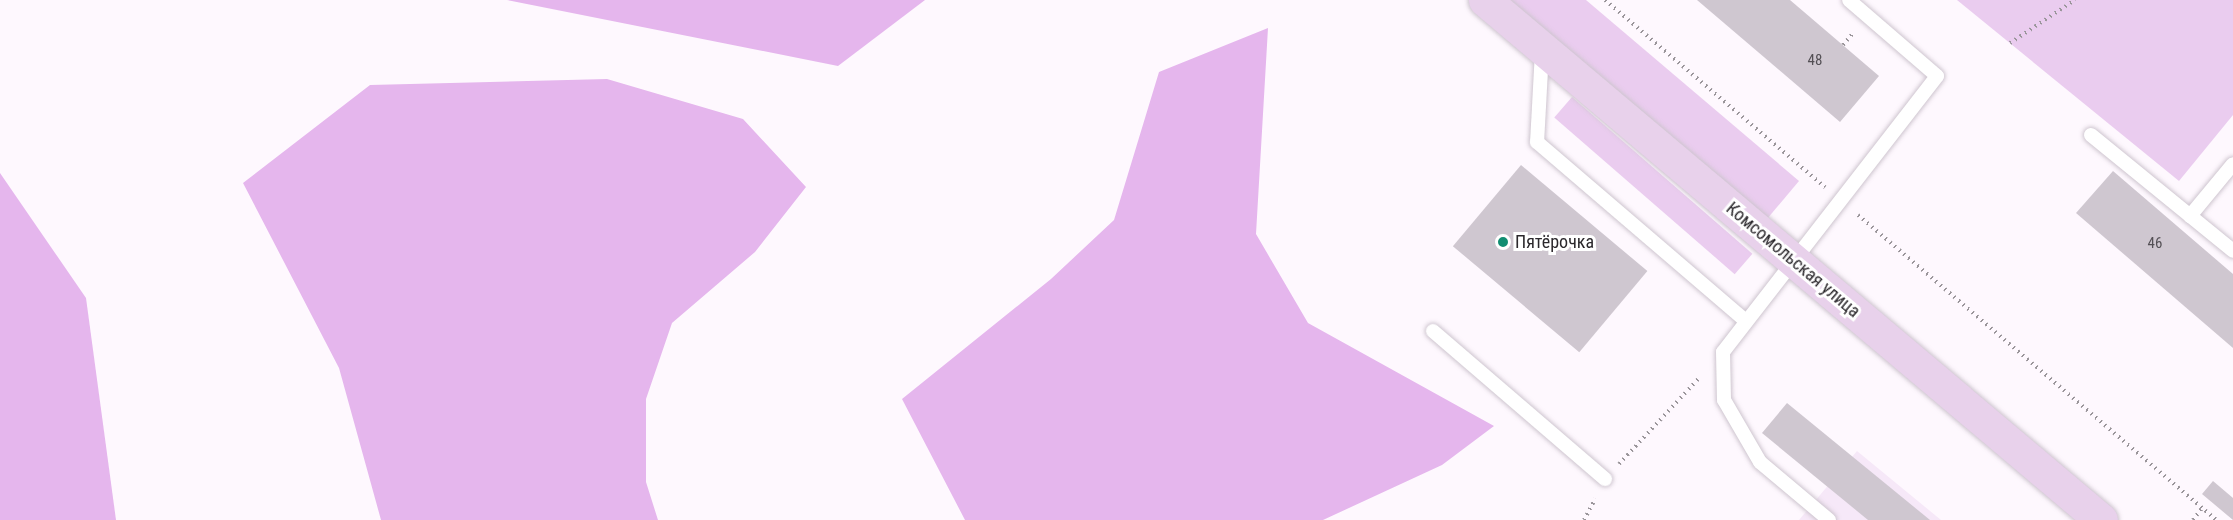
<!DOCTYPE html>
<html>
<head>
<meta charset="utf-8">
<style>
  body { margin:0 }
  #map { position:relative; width:2233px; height:520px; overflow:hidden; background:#fef8fe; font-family:"Roboto Condensed",sans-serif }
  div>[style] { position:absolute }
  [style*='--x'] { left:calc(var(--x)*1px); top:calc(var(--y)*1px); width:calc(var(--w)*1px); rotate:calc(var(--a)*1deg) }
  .built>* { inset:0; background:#f6e8f8 }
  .green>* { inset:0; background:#eaccef; transform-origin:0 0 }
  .forest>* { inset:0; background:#e5b6ed }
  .building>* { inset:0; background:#cfc7d0; transform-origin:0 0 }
  .path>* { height:4px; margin-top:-2px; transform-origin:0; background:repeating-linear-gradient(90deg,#9a959a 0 1.5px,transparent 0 6px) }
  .roads { filter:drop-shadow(0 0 2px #cec5cf) drop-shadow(0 0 2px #cec5cf) }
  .lane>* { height:14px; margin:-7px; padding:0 7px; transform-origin:7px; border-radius:7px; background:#fff }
  .secondary>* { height:33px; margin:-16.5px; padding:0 16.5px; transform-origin:16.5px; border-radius:16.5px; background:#e8d1eb }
  .dots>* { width:16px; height:16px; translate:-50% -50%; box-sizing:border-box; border:3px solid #fff; border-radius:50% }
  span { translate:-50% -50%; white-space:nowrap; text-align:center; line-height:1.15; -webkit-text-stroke:6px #fff; paint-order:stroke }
  .number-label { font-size:15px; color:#545055 }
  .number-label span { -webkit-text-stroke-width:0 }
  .poi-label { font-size:18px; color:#2b282c }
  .left { translate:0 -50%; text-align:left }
  .street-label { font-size:18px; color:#2b282c }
</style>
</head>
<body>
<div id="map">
  <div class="built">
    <div style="clip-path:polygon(1857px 451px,1941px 520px,1799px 520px)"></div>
  </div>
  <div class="green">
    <div style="clip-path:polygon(1509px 0,1586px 0,1799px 181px,1767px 219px)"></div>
    <div style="clip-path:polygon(1957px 0,2233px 0,2233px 115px,2179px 181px)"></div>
    <div style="left:1572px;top:97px;width:239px;height:27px;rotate:41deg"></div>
  </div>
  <div class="forest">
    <div style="clip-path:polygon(507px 0,925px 0,838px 66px)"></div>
    <div style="clip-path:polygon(1268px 28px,1256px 234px,1308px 323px,1494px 426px,1442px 465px,1323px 520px,965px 520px,902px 399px,1051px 279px,1114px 220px,1159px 72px)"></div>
    <div style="clip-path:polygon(607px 79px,743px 119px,806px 187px,755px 252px,672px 323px,646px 399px,646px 482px,658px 520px,381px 520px,339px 368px,243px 183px,370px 85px)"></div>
    <div style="clip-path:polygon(0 173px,86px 298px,116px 520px,0 520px)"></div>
  </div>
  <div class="building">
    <div style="clip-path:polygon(1697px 0,1790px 0,1879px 76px,1840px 122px)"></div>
    <div style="left:1521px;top:165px;width:165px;height:106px;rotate:40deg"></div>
    <div style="clip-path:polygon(2113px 171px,2233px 274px,2233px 348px,2076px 213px)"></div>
    <div style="clip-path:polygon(1787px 403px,1930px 520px,1868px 520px,1762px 433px)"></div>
    <div style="clip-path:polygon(2213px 481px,2233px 498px,2233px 520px,2202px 494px)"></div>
  </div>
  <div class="path">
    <div style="--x:1605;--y:0;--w:289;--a:40.4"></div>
    <div style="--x:2010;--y:43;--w:78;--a:-33.5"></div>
    <div style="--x:1843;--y:45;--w:17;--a:-50"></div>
    <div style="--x:1858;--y:215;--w:470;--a:40.4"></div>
    <div style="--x:1619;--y:464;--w:119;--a:-47"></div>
    <div style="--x:1584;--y:520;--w:24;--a:-62"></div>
    <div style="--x:2193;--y:520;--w:15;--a:-53"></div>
  </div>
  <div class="roads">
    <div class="lane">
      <div style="--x:1542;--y:51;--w:91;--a:93.1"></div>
      <div style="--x:1537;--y:142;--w:275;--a:40.6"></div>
      <div style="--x:2091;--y:135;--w:183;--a:39.2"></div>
      <div style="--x:2190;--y:216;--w:67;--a:-50.4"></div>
      <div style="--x:1433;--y:331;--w:227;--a:40.7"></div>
      <div style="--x:1829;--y:520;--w:90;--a:-140"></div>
      <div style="--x:1760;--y:462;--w:72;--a:-120.1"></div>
      <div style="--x:1724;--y:400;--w:48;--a:-91.2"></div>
      <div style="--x:1723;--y:352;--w:349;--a:-52.2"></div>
      <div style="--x:1937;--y:76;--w:116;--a:-139.2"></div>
    </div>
    <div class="secondary">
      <div style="--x:1485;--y:0;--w:806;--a:40.17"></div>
    </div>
  </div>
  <div class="dots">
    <div style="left:1503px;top:242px;background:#118d71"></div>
  </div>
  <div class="number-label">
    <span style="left:1815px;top:61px">48</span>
    <span style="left:2155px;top:244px">46</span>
  </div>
  <div class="poi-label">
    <span class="left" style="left:1515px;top:242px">Пятёрочка</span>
  </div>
  <div class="street-label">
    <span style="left:1793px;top:260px;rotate:40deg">Комсомольская улица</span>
  </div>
</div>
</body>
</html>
